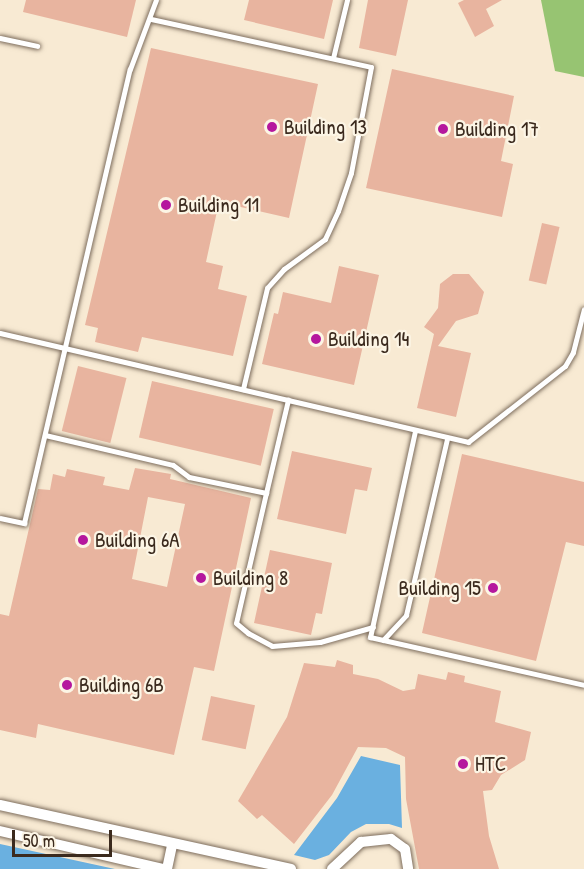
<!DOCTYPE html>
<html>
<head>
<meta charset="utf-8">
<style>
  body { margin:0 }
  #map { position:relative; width:584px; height:869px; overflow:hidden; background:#f8ead3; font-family:"Patrick Hand",sans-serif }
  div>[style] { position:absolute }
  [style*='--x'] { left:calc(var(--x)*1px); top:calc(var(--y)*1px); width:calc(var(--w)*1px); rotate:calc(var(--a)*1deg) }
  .green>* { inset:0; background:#97c472 }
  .water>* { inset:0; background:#6ab0e0 }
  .building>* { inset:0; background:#e8b49f; transform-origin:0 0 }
  .roads { filter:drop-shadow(0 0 2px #7d6d5d) drop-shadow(0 0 2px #7d6d5d) }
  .lane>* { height:5px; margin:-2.5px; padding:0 2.5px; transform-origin:2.5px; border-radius:2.5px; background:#fff }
  .street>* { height:10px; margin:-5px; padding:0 5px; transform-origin:5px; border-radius:5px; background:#fff }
  .dots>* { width:16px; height:16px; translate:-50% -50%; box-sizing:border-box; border:3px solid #fcf5e5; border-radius:50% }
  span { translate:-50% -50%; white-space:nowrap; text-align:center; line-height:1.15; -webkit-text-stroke:4.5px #fcf5e5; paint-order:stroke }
  .poi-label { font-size:21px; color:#3b2a1e }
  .left { translate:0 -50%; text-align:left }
  .right { translate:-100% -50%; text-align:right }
  .scale { position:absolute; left:12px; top:830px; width:100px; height:27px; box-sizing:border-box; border:3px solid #3b2a1e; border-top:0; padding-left:8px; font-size:18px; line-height:21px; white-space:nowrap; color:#3b2a1e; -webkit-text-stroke:4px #fcf5e5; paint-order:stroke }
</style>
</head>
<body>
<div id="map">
  <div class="green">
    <div style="clip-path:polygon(541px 0,584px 0,584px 77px,555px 71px)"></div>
  </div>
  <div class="water">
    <div style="clip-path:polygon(361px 756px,400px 765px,402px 828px,389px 824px,366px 824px,351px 832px,329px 855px,315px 860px,294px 855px,337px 798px)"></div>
    <div style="clip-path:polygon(0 844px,115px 869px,0 869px)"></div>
  </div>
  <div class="building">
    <div style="clip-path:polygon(26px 0,136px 0,127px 37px,23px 12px)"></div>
    <div style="clip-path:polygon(249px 0,333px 0,324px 39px,244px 20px)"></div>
    <div style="clip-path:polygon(368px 0,408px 0,396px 56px,359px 48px)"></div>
    <div style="clip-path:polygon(464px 0,502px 0,486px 9px,494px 26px,475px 37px,458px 3px)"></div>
    <div style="clip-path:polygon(151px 48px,318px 84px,289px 218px,219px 202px,206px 262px,223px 266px,218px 289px,247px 296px,233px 356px,142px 337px,138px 352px,95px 342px,98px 328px,85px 325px)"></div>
    <div style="clip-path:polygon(392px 69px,514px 96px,501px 161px,513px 164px,502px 217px,366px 188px)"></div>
    <div style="left:542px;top:223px;width:18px;height:59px;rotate:13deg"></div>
    <div style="clip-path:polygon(339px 266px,379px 275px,354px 385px,262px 364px,274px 313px,278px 314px,283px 292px,331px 303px)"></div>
    <div style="clip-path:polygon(453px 274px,469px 274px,484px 292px,478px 314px,456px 321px,438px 346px,471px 353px,456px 417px,417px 408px,434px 334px,424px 327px,438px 308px,440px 284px)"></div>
    <div style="left:78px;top:366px;width:50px;height:67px;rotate:14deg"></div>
    <div style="left:152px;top:381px;width:125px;height:58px;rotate:13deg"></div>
    <div style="clip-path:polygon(292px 451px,372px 468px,367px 491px,355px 489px,346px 534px,277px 519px)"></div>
    <div style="clip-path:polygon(462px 454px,584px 482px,584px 546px,566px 542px,536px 661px,422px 633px)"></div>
    <div style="clip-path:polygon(evenodd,135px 468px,171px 474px,170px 479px,251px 498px,214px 671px,194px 667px,174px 755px,38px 724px,36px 738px,0 730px,0 614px,9px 616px,38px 489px,50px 490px,53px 474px,65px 477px,67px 469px,105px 477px,103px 485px,129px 490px,135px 468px,148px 497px,185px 504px,167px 587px,132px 579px,148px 497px)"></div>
    <div style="clip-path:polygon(270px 550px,332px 563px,322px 614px,316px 613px,311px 635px,254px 623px)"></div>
    <div style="clip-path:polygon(337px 660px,353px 665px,353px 674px,378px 679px,403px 691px,415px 689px,418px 674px,446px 680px,448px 672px,465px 676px,464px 682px,501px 691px,495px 722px,531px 732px,525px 760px,501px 775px,492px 790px,483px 791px,489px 836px,499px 869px,419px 869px,406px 799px,405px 757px,386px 748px,358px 747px,332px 795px,294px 844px,262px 815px,257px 819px,238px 801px,287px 717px,304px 663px,335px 667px)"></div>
    <div style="left:211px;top:696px;width:45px;height:45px;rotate:12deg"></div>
  </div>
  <div class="roads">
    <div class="lane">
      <div style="--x:151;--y:19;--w:225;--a:12.3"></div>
      <div style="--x:371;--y:67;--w:108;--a:100.7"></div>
      <div style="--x:351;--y:173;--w:40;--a:108.9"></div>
      <div style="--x:338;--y:211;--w:31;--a:115"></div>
      <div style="--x:325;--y:239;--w:51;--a:143.8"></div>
      <div style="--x:284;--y:269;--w:25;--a:132"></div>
      <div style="--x:267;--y:288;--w:104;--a:103.4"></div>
      <div style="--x:0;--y:38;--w:38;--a:12"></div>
      <div style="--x:333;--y:58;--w:60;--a:-76.4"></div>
      <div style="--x:0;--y:333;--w:481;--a:13.1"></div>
      <div style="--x:468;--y:442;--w:123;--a:-38.1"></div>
      <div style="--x:565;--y:366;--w:16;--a:-60"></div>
      <div style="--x:573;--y:352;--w:44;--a:-75.7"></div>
      <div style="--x:415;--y:431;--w:211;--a:102.3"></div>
      <div style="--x:370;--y:637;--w:219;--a:12.6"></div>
      <div style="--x:45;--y:435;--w:131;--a:13.2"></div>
      <div style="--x:173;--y:465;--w:20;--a:37"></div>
      <div style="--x:189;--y:477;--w:79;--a:11.7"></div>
      <div style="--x:266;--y:493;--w:133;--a:103"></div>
      <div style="--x:236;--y:623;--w:16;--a:40"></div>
      <div style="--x:248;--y:633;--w:27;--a:28"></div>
      <div style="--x:272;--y:646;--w:48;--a:-4.8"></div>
      <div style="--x:320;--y:642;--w:55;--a:-15.8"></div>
      <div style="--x:266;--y:493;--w:96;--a:-76.7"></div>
      <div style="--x:0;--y:518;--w:25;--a:12"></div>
      <div style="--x:24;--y:523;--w:466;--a:-76.9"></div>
      <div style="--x:130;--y:69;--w:74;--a:-69.4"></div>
      <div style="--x:383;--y:640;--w:34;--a:-47"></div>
      <div style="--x:406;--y:615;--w:181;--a:-76.9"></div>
    </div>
    <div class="street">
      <div style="--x:0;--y:805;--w:298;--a:12.4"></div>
      <div style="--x:0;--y:831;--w:167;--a:13.1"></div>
      <div style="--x:167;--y:869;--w:25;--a:-78"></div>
      <div style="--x:332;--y:869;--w:40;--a:-43"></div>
      <div style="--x:361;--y:842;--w:30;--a:-6"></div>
      <div style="--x:391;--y:839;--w:17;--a:36"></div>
      <div style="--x:405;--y:849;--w:20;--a:81"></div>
    </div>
  </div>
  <div class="dots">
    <div style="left:272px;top:127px;background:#b5179e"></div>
    <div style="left:443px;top:129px;background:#b5179e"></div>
    <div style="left:166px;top:205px;background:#b5179e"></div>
    <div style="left:316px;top:339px;background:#b5179e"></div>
    <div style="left:83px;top:540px;background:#b5179e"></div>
    <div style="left:201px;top:578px;background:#b5179e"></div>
    <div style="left:493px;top:588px;background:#b5179e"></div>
    <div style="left:67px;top:685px;background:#b5179e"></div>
    <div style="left:463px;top:764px;background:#b5179e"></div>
  </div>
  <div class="poi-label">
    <span class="left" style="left:284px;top:127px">Building 13</span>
    <span class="left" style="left:455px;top:129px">Building 17</span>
    <span class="left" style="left:178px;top:205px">Building 11</span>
    <span class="left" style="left:328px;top:339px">Building 14</span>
    <span class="left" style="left:95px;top:540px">Building 6A</span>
    <span class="left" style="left:213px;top:578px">Building 8</span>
    <span class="right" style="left:481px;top:588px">Building 15</span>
    <span class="left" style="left:79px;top:685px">Building 6B</span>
    <span class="left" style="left:475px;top:764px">HTC</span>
  </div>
  <div class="scale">50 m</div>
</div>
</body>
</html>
